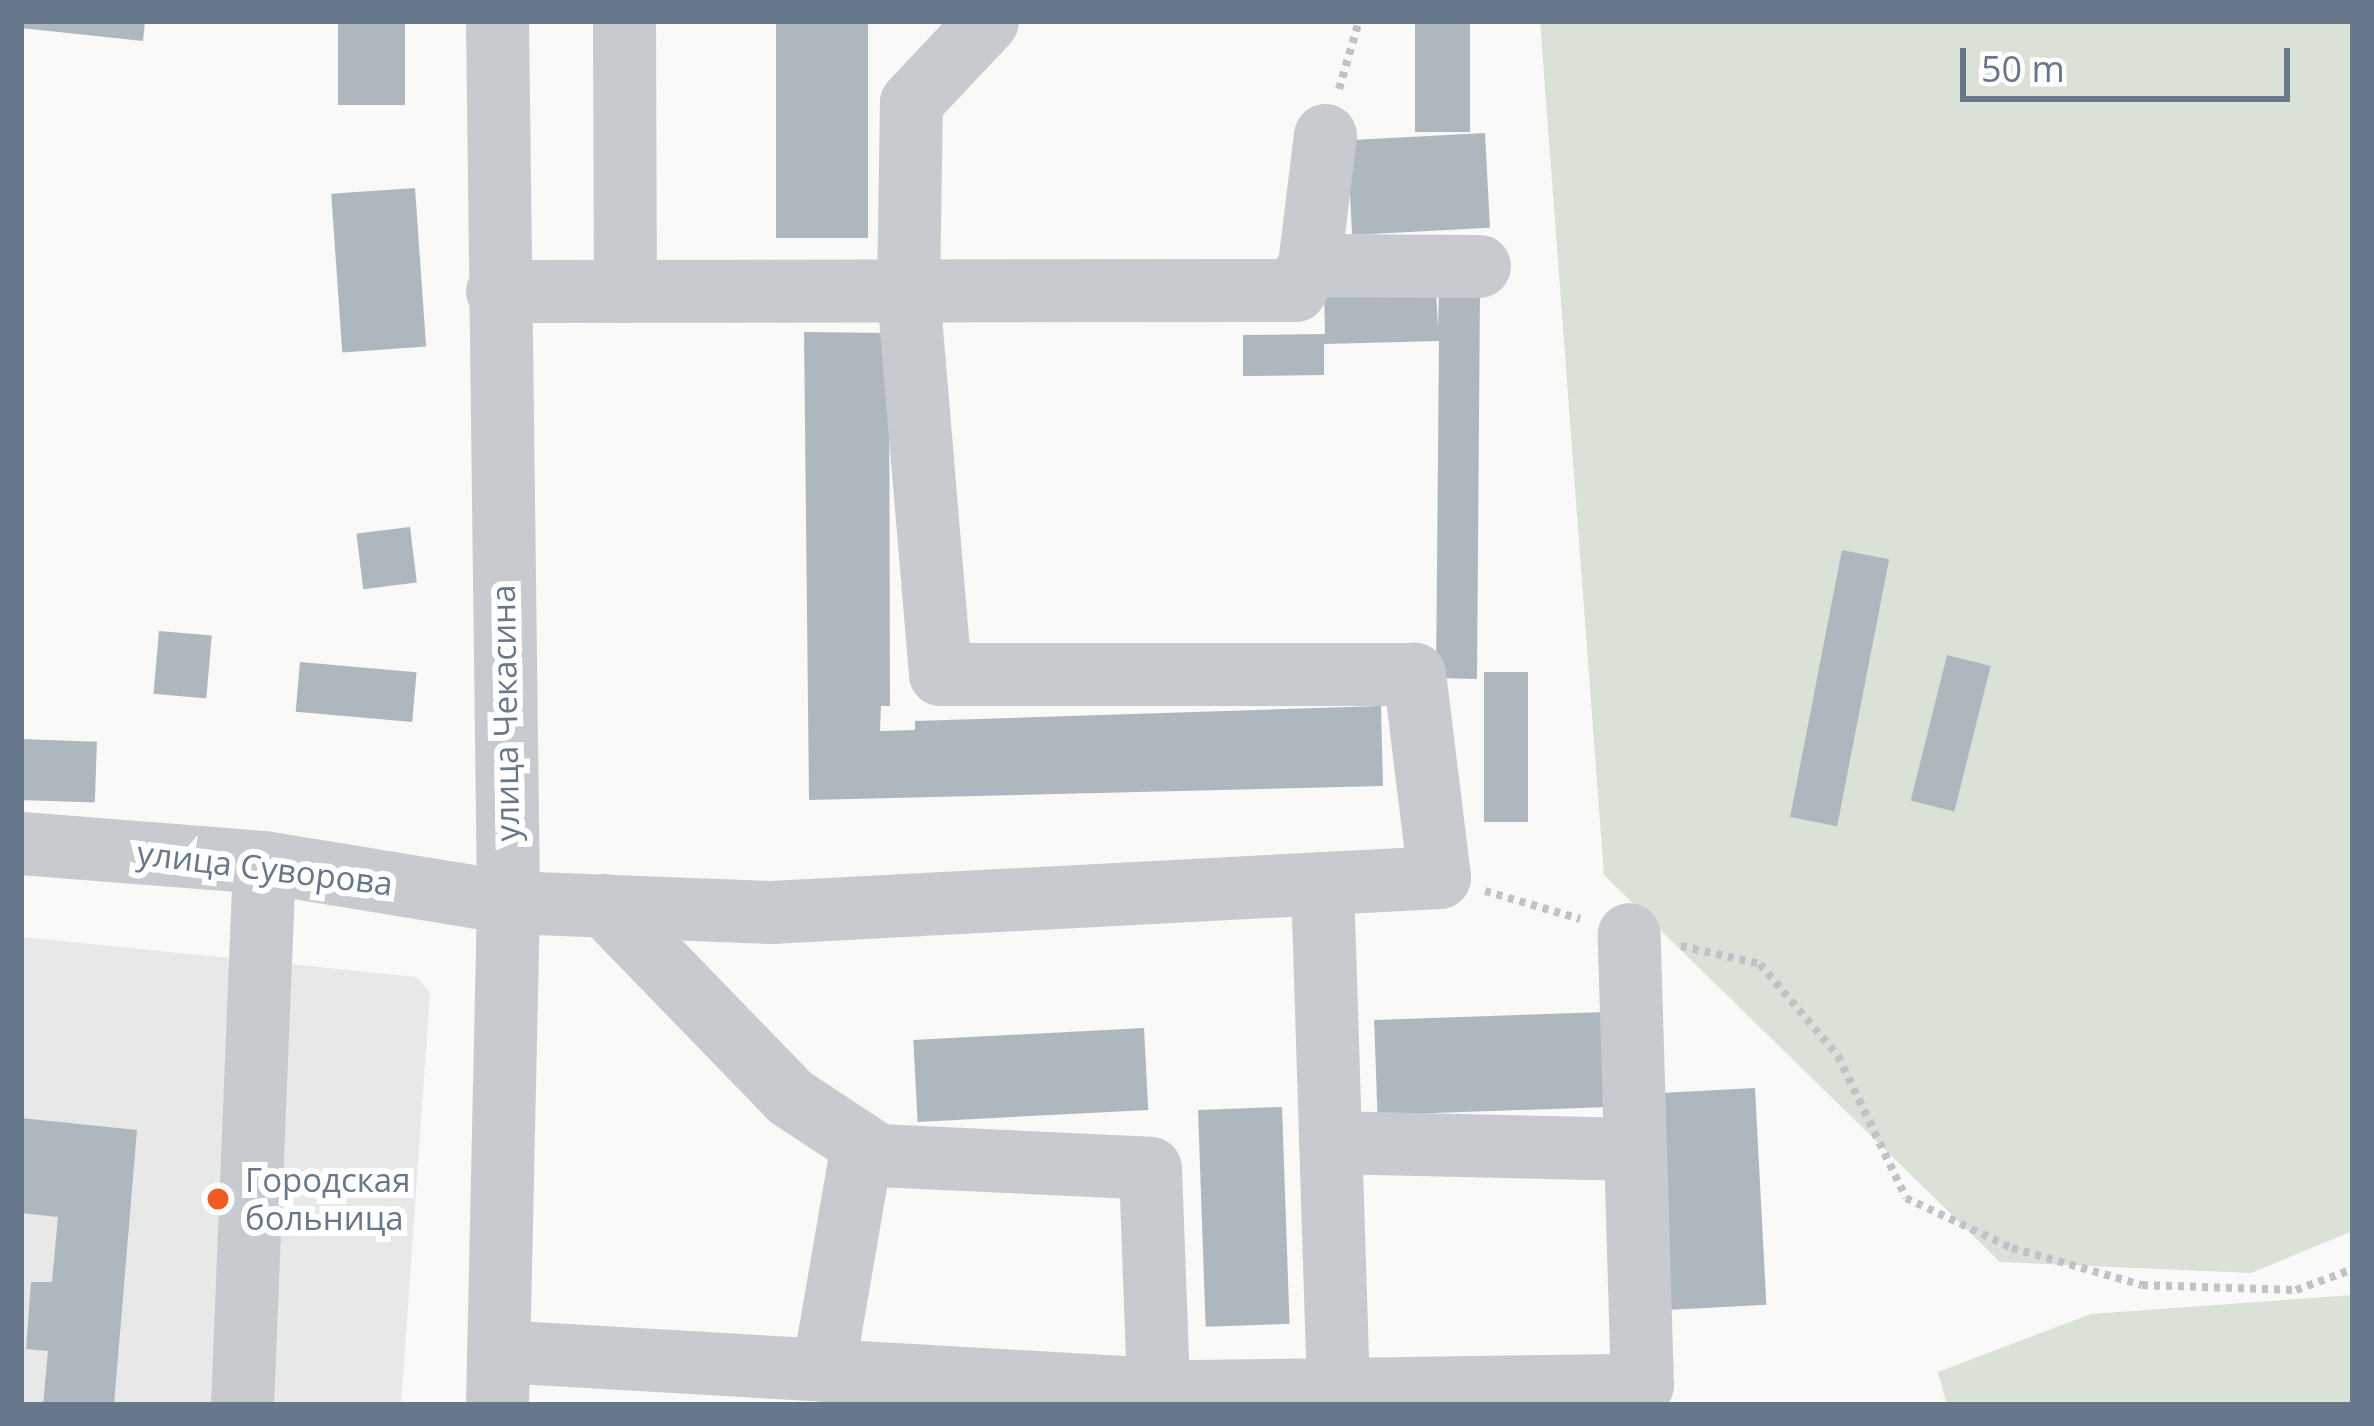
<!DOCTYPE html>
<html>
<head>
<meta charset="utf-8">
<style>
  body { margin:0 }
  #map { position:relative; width:2374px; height:1426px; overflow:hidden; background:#f9f9f7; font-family:"Open Sans",sans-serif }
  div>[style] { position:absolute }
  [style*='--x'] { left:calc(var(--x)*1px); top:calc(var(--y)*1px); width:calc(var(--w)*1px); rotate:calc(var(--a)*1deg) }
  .built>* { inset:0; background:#e7e8e8 }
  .green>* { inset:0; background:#dae1d7 }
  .building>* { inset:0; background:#afb7be; transform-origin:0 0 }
  .path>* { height:8px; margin-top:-4px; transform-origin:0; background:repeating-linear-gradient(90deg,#c0c3c5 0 6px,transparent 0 12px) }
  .minor>* { height:63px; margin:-31.5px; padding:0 31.5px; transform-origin:31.5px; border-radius:31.5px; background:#c7cbcf }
  .dots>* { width:33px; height:33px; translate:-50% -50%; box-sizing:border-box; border:6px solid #fff; border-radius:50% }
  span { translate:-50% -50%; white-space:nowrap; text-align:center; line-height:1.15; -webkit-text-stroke:12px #fff; paint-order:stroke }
  .street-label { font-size:33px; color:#66788a }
  .poi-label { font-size:33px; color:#66788a }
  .left { translate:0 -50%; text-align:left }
  .frame { position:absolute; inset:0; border:24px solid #66788a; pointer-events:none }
  .scale { position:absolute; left:1960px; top:48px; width:330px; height:54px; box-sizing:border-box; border:6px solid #66788a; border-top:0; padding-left:15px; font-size:36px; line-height:42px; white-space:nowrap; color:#66788a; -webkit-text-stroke:9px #fff; paint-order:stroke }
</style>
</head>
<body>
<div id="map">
  <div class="built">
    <div style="clip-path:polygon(21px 937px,417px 977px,430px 993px,401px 1405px,21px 1405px)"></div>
  </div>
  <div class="green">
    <div style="clip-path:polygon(1540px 21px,2353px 21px,2353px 1231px,2251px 1273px,2000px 1262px,1604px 875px)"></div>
    <div style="clip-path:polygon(2353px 1295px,2353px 1405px,1947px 1405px,1938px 1372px,2091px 1314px)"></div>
  </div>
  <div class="building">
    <div style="clip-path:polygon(21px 21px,145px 21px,143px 41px,21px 28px)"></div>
    <div style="left:338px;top:21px;width:67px;height:84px"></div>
    <div style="left:776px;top:21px;width:92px;height:217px"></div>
    <div style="left:1415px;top:21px;width:55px;height:111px"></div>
    <div style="left:1485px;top:133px;width:95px;height:138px;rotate:87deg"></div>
    <div style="left:415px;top:188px;width:159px;height:84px;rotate:86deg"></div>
    <div style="clip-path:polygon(1436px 290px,1438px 328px,1439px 290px,1480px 291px,1477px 679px,1436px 678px,1439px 341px,1324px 344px,1324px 375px,1243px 376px,1243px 335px,1325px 334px,1324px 293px)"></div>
    <div style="clip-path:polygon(804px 332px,889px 333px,890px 706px,881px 706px,880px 731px,915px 730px,915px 721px,1381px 706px,1383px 786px,809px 800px)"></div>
    <div style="left:410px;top:527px;width:56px;height:54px;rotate:83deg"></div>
    <div style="left:1842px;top:550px;width:48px;height:272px;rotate:11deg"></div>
    <div style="left:159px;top:631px;width:53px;height:63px;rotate:5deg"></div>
    <div style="left:1947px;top:655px;width:45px;height:150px;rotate:14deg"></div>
    <div style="left:300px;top:662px;width:117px;height:50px;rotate:5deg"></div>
    <div style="left:1484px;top:672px;width:44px;height:150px"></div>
    <div style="left:21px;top:739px;width:76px;height:61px;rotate:2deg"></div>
    <div style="left:1605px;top:1012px;width:95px;height:231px;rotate:88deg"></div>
    <div style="left:1144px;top:1028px;width:82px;height:231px;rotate:87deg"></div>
    <div style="left:1755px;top:1088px;width:217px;height:104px;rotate:87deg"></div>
    <div style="left:1282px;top:1107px;width:217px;height:84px;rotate:88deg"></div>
    <div style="clip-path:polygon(21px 1118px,137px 1130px,114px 1405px,43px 1405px,48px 1351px,26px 1349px,31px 1282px,52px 1282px,58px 1217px,21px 1213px)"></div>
  </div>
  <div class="path">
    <div style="--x:1339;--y:89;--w:71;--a:-73.6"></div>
    <div style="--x:1485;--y:891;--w:99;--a:16.4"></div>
    <div style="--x:1681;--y:946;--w:81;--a:12.8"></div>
    <div style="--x:1760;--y:964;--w:121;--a:49.7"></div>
    <div style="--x:1838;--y:1056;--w:157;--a:64.4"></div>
    <div style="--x:1906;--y:1198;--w:117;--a:25.3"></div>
    <div style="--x:2012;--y:1248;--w:135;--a:15.9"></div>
    <div style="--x:2142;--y:1285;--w:154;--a:1.9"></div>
    <div style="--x:2296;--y:1290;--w:61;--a:-20.2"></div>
  </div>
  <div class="minor">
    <div style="--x:497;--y:21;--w:881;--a:89.28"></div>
    <div style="--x:508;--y:902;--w:503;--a:91.25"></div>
    <div style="--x:624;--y:21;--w:270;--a:89.8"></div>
    <div style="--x:1309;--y:265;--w:131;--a:-83"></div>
    <div style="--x:497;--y:291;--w:798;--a:-0.07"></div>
    <div style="--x:1295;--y:290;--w:29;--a:-61"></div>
    <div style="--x:1309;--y:265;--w:170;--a:0.3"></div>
    <div style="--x:21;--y:843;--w:244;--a:4.5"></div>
    <div style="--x:264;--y:862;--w:247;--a:9.3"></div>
    <div style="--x:508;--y:902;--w:263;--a:2.2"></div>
    <div style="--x:771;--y:912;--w:669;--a:-3"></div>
    <div style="--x:1439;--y:877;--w:205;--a:-97"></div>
    <div style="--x:1414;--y:674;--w:474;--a:180"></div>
    <div style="--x:940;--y:674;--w:384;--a:-94.8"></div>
    <div style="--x:908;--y:291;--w:189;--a:-89.1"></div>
    <div style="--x:911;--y:102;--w:111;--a:-46.8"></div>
    <div style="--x:1322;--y:883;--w:506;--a:88.19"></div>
    <div style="--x:604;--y:905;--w:267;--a:45.9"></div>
    <div style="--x:790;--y:1097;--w:105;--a:33.4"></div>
    <div style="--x:878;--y:1155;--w:272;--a:2.7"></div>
    <div style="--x:1150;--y:1168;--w:221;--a:87.9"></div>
    <div style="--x:1330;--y:1142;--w:305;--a:1.3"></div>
    <div style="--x:498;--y:1351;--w:695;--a:3.3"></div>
    <div style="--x:1192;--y:1391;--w:450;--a:-0.8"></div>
    <div style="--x:1642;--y:1385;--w:451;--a:-91.7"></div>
    <div style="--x:823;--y:1370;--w:228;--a:-80.2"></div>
    <div style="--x:242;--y:1405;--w:543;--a:-87.68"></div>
  </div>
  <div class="dots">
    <div style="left:218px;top:1199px;background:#ee5c22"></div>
  </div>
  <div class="street-label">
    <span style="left:505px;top:713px;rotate:-91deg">улица Чекасина</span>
    <span style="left:265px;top:868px;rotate:7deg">улица Суворова</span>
  </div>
  <div class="poi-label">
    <span class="left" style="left:245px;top:1199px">Городская<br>больница</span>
  </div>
  <div class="frame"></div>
  <div class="scale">50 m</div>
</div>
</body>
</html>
